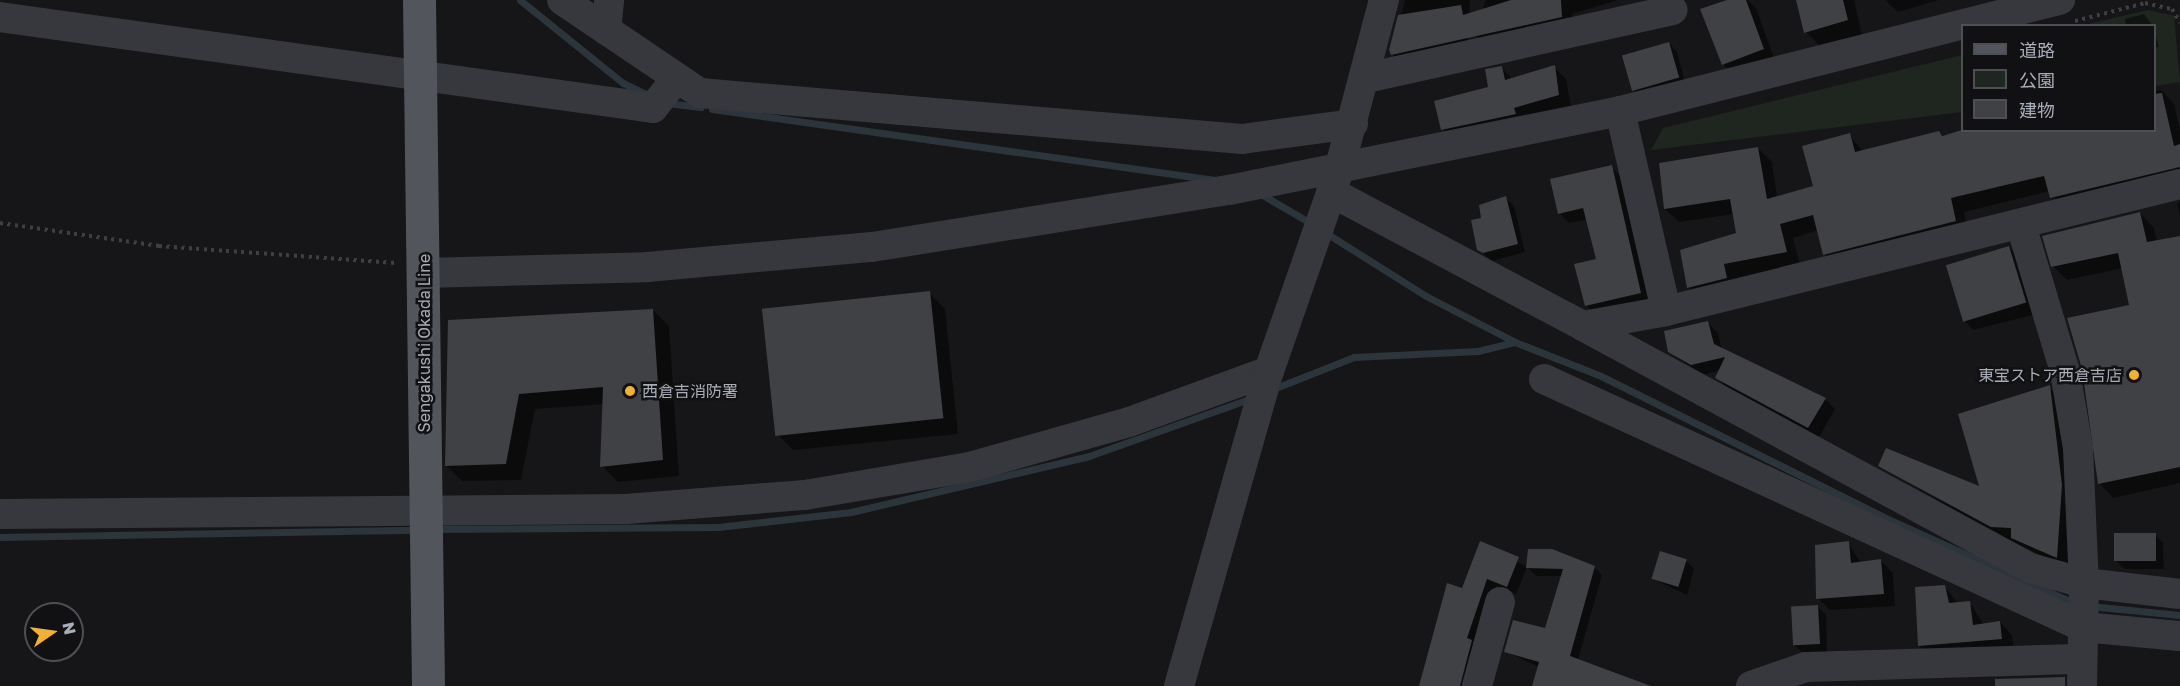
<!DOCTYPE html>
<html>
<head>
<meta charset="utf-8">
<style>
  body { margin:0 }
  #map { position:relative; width:2180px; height:686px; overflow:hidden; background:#161618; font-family:"Golos Text","Noto Sans JP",sans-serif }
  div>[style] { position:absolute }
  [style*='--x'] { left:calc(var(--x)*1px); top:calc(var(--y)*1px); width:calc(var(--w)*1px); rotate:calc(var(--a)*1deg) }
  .green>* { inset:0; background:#1e261f }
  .shadow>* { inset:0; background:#0007 }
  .stream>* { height:7px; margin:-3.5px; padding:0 3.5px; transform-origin:3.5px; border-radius:3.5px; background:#2c353c }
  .building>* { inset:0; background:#404145; transform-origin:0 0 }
  .path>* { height:4px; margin-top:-2px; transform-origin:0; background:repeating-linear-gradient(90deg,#3d3f44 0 3px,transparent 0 7.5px) }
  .minor>* { height:30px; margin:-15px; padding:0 15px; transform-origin:15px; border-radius:15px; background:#37383d }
  .major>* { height:33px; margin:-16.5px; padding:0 16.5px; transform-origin:16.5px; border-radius:16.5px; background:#53555c }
  .dots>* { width:16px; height:16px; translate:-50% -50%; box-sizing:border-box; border:3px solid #111113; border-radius:50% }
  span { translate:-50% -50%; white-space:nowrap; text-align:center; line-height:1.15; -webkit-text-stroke:5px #111113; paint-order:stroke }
  .street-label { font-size:16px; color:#a8adb8 }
  .poi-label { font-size:16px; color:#a8adb8 }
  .right { translate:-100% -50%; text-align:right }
  .left { translate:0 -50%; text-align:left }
  .legend { position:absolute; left:1961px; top:24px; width:195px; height:108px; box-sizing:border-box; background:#111113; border:2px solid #4d4f55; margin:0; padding:8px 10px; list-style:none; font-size:18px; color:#a8adb8 }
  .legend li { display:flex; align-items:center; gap:12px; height:30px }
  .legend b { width:30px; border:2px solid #4d4f55 }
  .north { position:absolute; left:24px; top:602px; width:60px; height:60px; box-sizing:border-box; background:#111113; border:2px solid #4d4f55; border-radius:50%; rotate:77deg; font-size:16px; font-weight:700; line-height:24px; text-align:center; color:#a8adb8 }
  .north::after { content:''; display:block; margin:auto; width:21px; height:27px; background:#f2b134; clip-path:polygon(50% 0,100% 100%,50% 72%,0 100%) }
</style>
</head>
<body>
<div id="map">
  <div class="green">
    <div style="clip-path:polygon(2148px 10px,2174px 16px,2180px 82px,2155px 86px,2154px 26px,2084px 25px)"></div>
    <div style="clip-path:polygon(1962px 55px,1962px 112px,1651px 150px,1663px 128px)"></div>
  </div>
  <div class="shadow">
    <div style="clip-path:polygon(1405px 0,1470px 0,1467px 55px,1406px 68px,1392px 54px)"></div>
    <div style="clip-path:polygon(1485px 0,1618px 0,1572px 14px,1573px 28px,1488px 47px,1477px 36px)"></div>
    <div style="clip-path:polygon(1732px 0,1747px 0,1756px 8px,1775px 61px,1735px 77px,1723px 64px)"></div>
    <div style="clip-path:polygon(1798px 0,1854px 0,1862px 35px,1821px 47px,1806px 32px)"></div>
    <div style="clip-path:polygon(1885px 0,1939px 0,1898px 12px)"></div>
    <div style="clip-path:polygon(2144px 14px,2153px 26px,2126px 26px,2125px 19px)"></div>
    <div style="clip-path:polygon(2154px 30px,2159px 47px,2154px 48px)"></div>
    <div style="clip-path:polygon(1669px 43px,1677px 52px,1686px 86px,1641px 98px,1633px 90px)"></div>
    <div style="clip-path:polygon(1501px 67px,1513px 80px,1554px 67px,1566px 79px,1571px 107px,1455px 141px,1442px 129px,1490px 89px)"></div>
    <div style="clip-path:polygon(2161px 90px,2174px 104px,2180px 130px,2180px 183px,2065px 211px,2050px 191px,1964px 212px,1969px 235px,1838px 267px,1824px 254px,1819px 230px,1793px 238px,1800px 265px,1737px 278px,1740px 292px,1702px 301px,1688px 287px,1738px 234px,1734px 214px,1679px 222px,1665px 209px,1758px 148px,1772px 162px,1777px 197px,1815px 187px,1849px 135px,1864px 152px,1966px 130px,2154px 130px,2154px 91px)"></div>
    <div style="clip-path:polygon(1611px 167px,1622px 177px,1650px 302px,1596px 315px,1586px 305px,1598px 260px,1588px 219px,1569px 223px,1559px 213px)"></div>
    <div style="clip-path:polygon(1505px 198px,1514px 206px,1525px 252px,1492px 261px,1478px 249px,1482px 219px)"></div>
    <div style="clip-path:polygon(2180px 202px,2180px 216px,2177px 204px)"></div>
    <div style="clip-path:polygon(2140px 213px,2154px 228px,2157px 242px,2180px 238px,2180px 483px,2113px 498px,2099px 483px,2131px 306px,2123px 268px,2067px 280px,2053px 266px)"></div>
    <div style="clip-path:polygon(2009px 247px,2021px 260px,2037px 314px,1973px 330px,1961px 317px)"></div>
    <div style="clip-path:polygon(929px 293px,945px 309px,958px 434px,793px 450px,777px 434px)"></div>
    <div style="clip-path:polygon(653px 310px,669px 326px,679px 476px,618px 482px,602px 466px,604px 404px,535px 409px,521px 480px,462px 481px,446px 465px,450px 321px)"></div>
    <div style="clip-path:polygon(1708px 323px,1718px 333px,1722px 350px,1825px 399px,1835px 409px,1819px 437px,1727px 388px,1717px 377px,1720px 370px,1703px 375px,1669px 352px)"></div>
    <div style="clip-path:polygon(2049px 387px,2060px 398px,2073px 497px,2068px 567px,2003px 538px,1880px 466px,1982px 488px)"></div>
    <div style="clip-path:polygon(2155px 535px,2163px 543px,2164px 569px,2125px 569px,2116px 561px)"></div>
    <div style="clip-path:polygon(1481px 543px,1527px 567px,1516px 594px,1496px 586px,1475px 645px,1471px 686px,1420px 686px)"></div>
    <div style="clip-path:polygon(1848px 543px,1861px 563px,1880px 560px,1893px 573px,1895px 606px,1830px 610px,1818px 598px)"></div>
    <div style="clip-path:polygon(1686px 561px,1694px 569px,1687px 595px,1653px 579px)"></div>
    <div style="clip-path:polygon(1594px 567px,1602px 575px,1578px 660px,1620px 674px,1627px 686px,1534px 686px,1539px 667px,1506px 652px,1546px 630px,1563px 576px,1536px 576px,1528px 568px)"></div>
    <div style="clip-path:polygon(1945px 587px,1958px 604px,1970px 603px,1984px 625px,2000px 622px,2012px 635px,2014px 651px,1931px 658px,1919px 646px)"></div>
    <div style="clip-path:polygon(1817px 606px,1826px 615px,1827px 652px,1802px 652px,1793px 644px)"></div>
  </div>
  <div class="stream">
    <div style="--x:520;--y:0;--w:132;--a:38.9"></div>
    <div style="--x:623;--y:83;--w:25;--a:26"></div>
    <div style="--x:667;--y:103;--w:34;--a:7"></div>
    <div style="--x:712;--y:109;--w:508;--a:8.03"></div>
    <div style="--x:1259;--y:193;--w:61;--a:30.3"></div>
    <div style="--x:1326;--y:233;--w:118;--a:32.2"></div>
    <div style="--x:1426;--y:296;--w:100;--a:27.3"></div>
    <div style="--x:1515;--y:342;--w:92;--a:21.6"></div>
    <div style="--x:1601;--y:376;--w:323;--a:26.5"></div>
    <div style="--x:1890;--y:520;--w:204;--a:24.3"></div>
    <div style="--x:1273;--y:389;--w:87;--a:-21.6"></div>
    <div style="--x:1354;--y:357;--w:124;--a:-2.8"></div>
    <div style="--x:1478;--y:351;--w:38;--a:-14"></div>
    <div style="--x:434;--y:529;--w:284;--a:-0.4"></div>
    <div style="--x:718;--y:527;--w:134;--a:-6.4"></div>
    <div style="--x:851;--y:512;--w:244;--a:-13.2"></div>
    <div style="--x:1089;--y:456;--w:173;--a:-19.6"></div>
    <div style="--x:0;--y:537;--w:417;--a:-1"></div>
    <div style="--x:2090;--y:606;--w:90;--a:5.7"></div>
  </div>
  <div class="building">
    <div style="clip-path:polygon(1511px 0,1561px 0,1562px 17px,1391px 55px,1389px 50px,1398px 15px,1461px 5px,1463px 15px)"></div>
    <div style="clip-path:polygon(1727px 0,1746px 0,1764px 49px,1722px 65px,1700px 9px)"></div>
    <div style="clip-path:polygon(1796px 0,1843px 0,1848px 20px,1804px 33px)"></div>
    <div style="left:1669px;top:42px;width:37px;height:49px;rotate:74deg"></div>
    <div style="clip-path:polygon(1555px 65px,1559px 95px,1514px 108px,1516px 114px,1441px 130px,1434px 101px,1488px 87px,1485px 69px,1502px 66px,1505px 80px)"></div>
    <div style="clip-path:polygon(2162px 93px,2174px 146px,2180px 144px,2180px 167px,2050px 198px,2044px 176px,1951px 198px,1956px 221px,1823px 255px,1813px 215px,1780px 224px,1787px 252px,1724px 264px,1727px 278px,1687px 288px,1680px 250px,1736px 233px,1730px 199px,1664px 209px,1659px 163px,1758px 147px,1767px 199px,1813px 186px,1802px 146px,1850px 133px,1855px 152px,1939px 131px,1942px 136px,1962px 130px,2154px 130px,2154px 94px)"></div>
    <div style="clip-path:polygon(1612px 165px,1641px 293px,1585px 306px,1574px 264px,1596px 259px,1583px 208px,1558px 214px,1550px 179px)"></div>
    <div style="clip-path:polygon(1506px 196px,1518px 244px,1483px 253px,1477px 250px,1471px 220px,1481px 218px,1479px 205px)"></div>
    <div style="clip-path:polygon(2140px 212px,2147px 242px,2180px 236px,2180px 467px,2098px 484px,2082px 369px,2067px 318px,2129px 305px,2118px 253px,2051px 267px,2042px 236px)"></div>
    <div style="left:2009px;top:246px;width:59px;height:66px;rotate:73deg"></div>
    <div style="left:930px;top:291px;width:128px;height:169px;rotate:84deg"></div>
    <div style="clip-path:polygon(653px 309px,663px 460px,600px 467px,603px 387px,519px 394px,506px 464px,445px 466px,448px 320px)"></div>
    <div style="clip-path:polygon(1708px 321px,1714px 344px,1826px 398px,1808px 428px,1715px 378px,1725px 357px,1691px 365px,1668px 352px,1664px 331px)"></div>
    <div style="clip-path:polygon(2050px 385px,2062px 485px,2057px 558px,2011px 538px,2011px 528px,1991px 527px,1878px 466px,1886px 448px,1979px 486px,1958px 414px)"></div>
    <div style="left:2156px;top:533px;width:28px;height:42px;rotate:90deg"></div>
    <div style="clip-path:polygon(1480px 541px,1519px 557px,1507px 587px,1487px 579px,1467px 638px,1472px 640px,1460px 686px,1419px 686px,1447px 583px,1462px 588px)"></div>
    <div style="clip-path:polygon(1849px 541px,1851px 563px,1881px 559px,1884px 594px,1816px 599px,1815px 545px)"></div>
    <div style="clip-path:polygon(1528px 549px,1552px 549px,1595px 566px,1570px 656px,1651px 686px,1532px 686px,1539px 662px,1504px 652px,1513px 620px,1545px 628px,1563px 569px,1526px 568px)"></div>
    <div style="left:1660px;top:551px;width:28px;height:29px;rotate:17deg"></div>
    <div style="clip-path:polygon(1945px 585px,1949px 603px,1970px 601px,1973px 625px,2000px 621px,2002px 639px,1918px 646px,1915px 587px)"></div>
    <div style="left:1818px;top:605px;width:39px;height:27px;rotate:87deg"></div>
    <div style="clip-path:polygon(2065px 677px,2065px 686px,1995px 686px,1995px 679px)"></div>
  </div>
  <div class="path">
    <div style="--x:2075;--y:21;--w:72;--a:-14.4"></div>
    <div style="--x:2145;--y:3;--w:28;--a:13"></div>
    <div style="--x:2172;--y:9;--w:16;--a:60"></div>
    <div style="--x:0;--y:223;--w:161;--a:8.2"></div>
    <div style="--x:159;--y:246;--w:237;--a:4.1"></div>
  </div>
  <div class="minor">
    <div style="--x:562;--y:0;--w:166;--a:34"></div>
    <div style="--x:700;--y:93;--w:544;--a:4.85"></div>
    <div style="--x:1242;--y:139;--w:112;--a:-7.7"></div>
    <div style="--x:0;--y:17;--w:659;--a:7.93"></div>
    <div style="--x:653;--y:108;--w:36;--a:-52"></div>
    <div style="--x:606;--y:30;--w:30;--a:-84"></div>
    <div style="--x:1366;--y:78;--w:314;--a:-12.5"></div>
    <div style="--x:1620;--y:111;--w:205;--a:77"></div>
    <div style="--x:1331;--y:192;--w:285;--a:28"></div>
    <div style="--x:1583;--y:326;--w:84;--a:-10.2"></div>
    <div style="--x:1666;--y:311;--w:529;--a:-13.88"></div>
    <div style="--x:2021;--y:225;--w:153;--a:73.3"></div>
    <div style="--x:2065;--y:372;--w:77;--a:80.3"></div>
    <div style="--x:2078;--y:448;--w:135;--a:87.5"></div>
    <div style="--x:2084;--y:583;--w:103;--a:91.1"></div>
    <div style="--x:423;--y:273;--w:224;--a:-1.5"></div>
    <div style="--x:647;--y:267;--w:226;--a:-5.1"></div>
    <div style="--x:872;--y:247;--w:362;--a:-9.1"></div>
    <div style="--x:1229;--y:190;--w:399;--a:-11.4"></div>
    <div style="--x:1620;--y:111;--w:454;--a:-14.2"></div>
    <div style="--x:1583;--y:326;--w:508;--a:28.43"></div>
    <div style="--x:2030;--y:568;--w:56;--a:15.5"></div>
    <div style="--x:2084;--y:583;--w:97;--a:6.5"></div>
    <div style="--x:1544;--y:379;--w:593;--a:24.71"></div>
    <div style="--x:2083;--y:627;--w:97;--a:5.3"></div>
    <div style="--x:0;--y:514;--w:626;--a:-0.46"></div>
    <div style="--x:626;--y:509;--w:180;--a:-4.5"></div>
    <div style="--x:805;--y:495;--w:167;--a:-9.6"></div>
    <div style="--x:970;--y:467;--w:165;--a:-15.8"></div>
    <div style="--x:1129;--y:422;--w:149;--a:-20"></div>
    <div style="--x:1179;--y:686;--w:328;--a:-74.1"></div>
    <div style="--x:1269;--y:371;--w:213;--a:-70.8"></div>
    <div style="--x:1339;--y:170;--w:176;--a:-75.2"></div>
    <div style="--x:1477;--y:686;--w:87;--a:-74.7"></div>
    <div style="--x:1751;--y:686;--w:58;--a:-19.1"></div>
    <div style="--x:1806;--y:667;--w:274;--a:-1.7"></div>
  </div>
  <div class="major">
    <div style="--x:419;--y:0;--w:686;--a:89.25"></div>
  </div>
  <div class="dots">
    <div style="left:2134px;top:375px;background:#f2b134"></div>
    <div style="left:630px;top:391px;background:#f2b134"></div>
  </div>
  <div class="street-label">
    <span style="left:424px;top:343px;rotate:-90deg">Sengakushi Okada Line</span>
  </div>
  <div class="poi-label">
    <span class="right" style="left:2122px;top:375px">東宝ストア西倉吉店</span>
    <span class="left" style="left:642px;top:391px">西倉吉消防署</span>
  </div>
  <ul class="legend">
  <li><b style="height:8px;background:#53555c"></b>道路</li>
  <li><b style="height:16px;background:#1e261f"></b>公園</li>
  <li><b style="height:16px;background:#404145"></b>建物</li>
  </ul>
  <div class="north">N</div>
</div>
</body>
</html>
